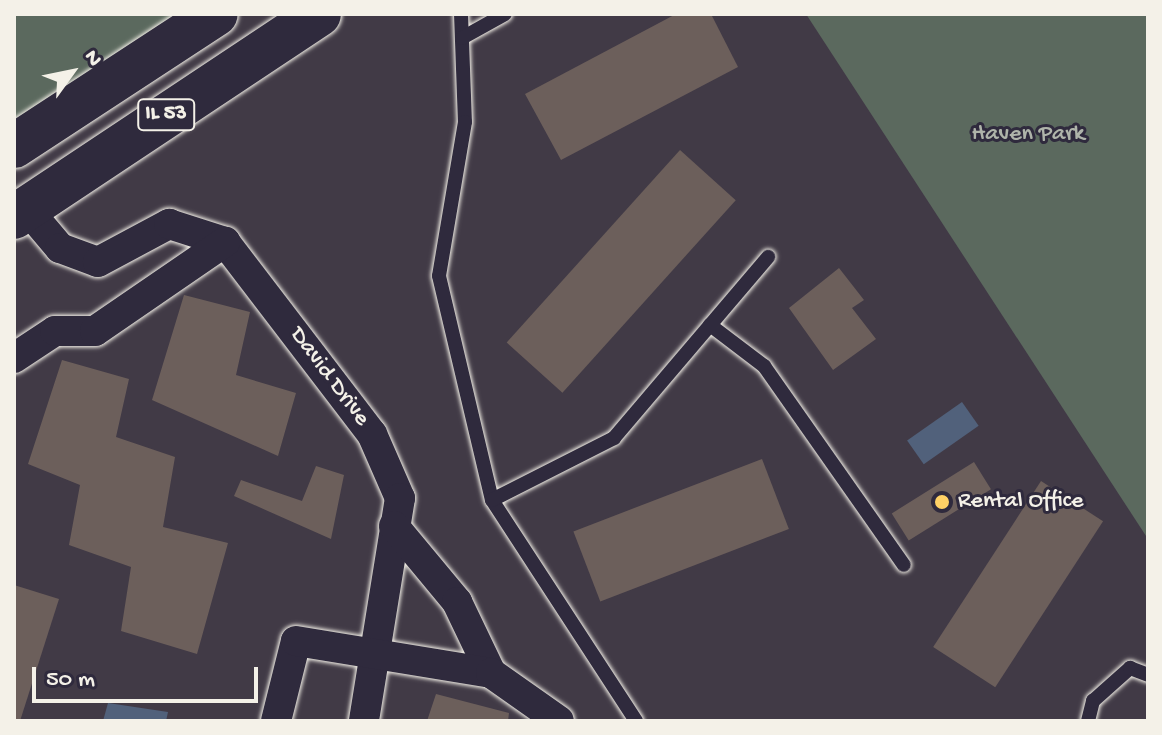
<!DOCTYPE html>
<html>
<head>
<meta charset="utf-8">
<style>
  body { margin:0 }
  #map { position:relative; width:1162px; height:735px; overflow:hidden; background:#413a46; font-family:"Gochi Hand",sans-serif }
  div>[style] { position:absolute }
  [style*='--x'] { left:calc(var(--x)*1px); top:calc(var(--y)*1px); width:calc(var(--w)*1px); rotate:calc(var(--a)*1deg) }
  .green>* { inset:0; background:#5b695e }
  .water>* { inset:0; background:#51617b; transform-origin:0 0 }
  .building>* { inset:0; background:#6c5f5b; transform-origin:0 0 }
  .roads { filter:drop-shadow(0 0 2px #f4f1e8) drop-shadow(0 0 2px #f4f1e8) }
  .lane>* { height:14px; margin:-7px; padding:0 7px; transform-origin:7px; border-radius:7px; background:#2f2a3d }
  .street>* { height:30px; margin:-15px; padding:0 15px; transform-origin:15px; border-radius:15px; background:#2f2a3d }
  .primary>* { height:44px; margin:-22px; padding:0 22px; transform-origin:22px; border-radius:22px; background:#2f2a3d }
  .dots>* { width:22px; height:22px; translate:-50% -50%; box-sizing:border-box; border:4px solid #2f2a3d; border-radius:50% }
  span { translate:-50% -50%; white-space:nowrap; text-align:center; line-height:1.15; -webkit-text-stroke:6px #2f2a3d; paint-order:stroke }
  .shield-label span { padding:2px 6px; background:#2f2a3d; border:2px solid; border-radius:6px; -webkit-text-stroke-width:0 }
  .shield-label { font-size:22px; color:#f4f1e8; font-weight:700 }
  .park-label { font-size:24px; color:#afb4aa }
  .street-label { font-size:24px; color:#f4f1e8 }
  .poi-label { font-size:24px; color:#f4f1e8 }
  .left { translate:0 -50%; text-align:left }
  .frame { position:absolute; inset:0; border:16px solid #f4f1e8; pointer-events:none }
  .north { position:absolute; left:32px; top:32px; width:80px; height:80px; -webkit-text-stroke:6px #2f2a3d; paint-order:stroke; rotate:57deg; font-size:22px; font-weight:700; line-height:32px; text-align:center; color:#f4f1e8 }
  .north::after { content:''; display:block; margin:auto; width:28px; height:36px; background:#f4f1e8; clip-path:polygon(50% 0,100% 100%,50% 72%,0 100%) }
  .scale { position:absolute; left:32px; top:667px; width:226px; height:36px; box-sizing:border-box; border:4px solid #f4f1e8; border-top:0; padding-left:10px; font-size:24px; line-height:28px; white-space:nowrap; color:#f4f1e8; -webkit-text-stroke:6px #2f2a3d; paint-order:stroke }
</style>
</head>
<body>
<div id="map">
  <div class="green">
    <div style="clip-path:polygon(14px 14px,204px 14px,14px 137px)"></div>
    <div style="clip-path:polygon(806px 14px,1148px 14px,1148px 539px)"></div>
  </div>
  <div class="water">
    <div style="left:962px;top:402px;width:29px;height:67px;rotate:55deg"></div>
    <div style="clip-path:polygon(108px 703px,168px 712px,166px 721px,103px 721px)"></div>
  </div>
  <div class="building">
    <div style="clip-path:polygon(676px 14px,711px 14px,738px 67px,561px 160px,525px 94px)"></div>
    <div style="left:680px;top:150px;width:75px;height:259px;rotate:42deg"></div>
    <div style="clip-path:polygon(839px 268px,864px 300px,852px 308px,876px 339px,833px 370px,789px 308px)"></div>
    <div style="clip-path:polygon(184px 295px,250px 312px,236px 375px,296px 393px,278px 456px,152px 400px)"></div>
    <div style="clip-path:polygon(62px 360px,129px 379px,116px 437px,175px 457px,163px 527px,228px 543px,197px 654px,121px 631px,131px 567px,69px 545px,80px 485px,28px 464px)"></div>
    <div style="left:762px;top:459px;width:75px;height:202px;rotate:69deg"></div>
    <div style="left:974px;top:462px;width:32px;height:97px;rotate:58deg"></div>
    <div style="clip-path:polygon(316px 466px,344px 475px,331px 539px,234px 496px,241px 480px,302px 501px)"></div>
    <div style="left:1041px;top:481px;width:74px;height:198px;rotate:33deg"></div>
    <div style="clip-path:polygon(14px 585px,59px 599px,20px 721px,14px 721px)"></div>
    <div style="clip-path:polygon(436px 694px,509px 713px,508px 721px,427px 721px)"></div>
  </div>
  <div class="roads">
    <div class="lane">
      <div style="--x:461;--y:14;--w:108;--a:87.9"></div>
      <div style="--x:465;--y:122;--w:156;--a:99.6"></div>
      <div style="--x:439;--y:276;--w:230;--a:76.7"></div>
      <div style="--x:492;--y:500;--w:264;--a:56.9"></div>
      <div style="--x:462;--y:38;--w:49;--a:-29.2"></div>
      <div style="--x:710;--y:325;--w:68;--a:37.2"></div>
      <div style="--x:764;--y:366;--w:243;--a:54.9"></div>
      <div style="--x:492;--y:500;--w:137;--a:-26.9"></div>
      <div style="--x:614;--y:438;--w:238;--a:-49.6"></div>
      <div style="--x:1088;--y:721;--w:21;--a:-76"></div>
      <div style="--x:1093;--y:701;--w:50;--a:-41.7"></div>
      <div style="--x:1130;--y:668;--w:19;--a:21"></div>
    </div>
    <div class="street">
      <div style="--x:27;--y:209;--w:51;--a:49.8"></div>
      <div style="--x:60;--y:248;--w:40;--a:20.2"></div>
      <div style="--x:98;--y:262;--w:81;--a:-28.2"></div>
      <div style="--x:169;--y:224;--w:59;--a:17.8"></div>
      <div style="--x:225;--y:242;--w:242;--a:52.6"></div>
      <div style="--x:372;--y:434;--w:70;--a:66.4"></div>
      <div style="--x:400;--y:498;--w:226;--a:99.2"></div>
      <div style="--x:14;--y:358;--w:49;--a:-33.4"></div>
      <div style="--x:55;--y:331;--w:40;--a:0"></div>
      <div style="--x:95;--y:331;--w:158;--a:-34.4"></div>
      <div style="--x:394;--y:526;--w:99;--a:50.3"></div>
      <div style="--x:457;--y:602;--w:79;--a:64.4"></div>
      <div style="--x:276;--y:721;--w:82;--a:-76"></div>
      <div style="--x:296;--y:641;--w:198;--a:9.3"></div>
      <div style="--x:491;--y:673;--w:83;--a:35.2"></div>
    </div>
    <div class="primary">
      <div style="--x:14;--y:146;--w:241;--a:-33.2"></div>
      <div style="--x:14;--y:217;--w:366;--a:-33.6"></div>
    </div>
  </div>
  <div class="dots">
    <div style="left:942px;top:502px;background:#ffd166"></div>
  </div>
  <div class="shield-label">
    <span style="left:166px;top:115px">IL 53</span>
  </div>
  <div class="park-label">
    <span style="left:1028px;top:135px">Haven Park</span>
  </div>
  <div class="street-label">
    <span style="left:329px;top:377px;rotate:53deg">David Drive</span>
  </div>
  <div class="poi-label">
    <span class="left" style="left:958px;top:502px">Rental Office</span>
  </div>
  <div class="frame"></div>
  <div class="north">N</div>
  <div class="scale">50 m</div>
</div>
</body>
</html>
